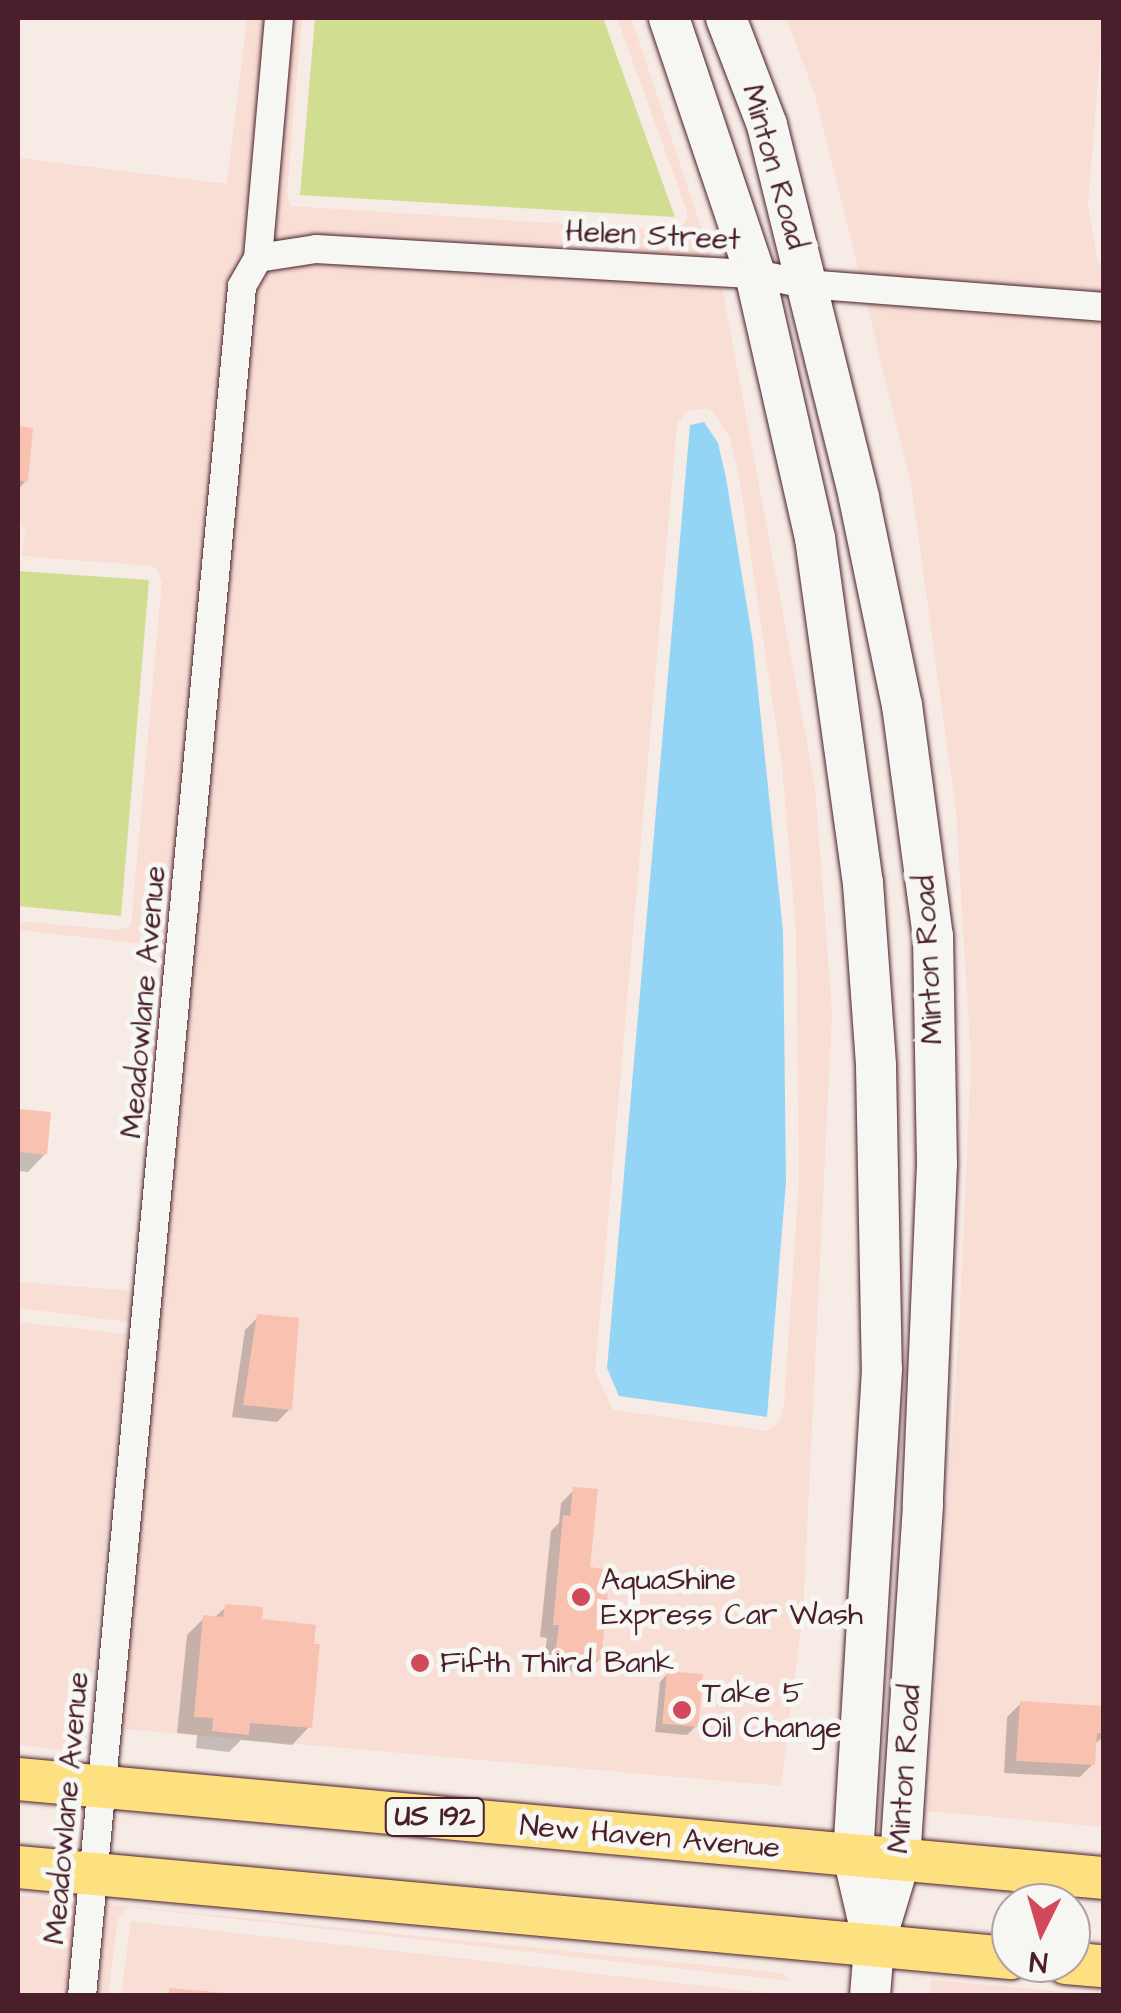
<!DOCTYPE html>
<html>
<head>
<meta charset="utf-8">
<style>
  body { margin:0 }
  #map { position:relative; width:1121px; height:2013px; overflow:hidden; background:#f7ebe5; font-family:"Architects Daughter",sans-serif }
  div>[style] { position:absolute }
  [style*='--x'] { left:calc(var(--x)*1px); top:calc(var(--y)*1px); width:calc(var(--w)*1px); rotate:calc(var(--a)*1deg) }
  .built>* { inset:0; background:#f8ded5 }
  .green>* { inset:0; background:#d1dd90 }
  .water>* { inset:0; background:#94d5f5 }
  .shadow>* { inset:0; background:#0003 }
  .building>* { inset:0; background:#f9c1af; transform-origin:0 0 }
  .roads { filter:drop-shadow(0 0 2px #4a1f2b) drop-shadow(0 0 2px #4a1f2b) }
  .minor>* { height:28px; margin:-14px; padding:0 14px; transform-origin:14px; border-radius:14px; background:#f6f6f2 }
  .secondary>* { height:40px; margin:-20px; padding:0 20px; transform-origin:20px; border-radius:20px; background:#f6f6f2 }
  .primary>* { height:42px; margin:-21px; padding:0 21px; transform-origin:21px; border-radius:21px; background:#fde080 }
  .dots>* { width:28px; height:28px; translate:-50% -50%; box-sizing:border-box; border:5px solid #f6f6f2; border-radius:50% }
  span { translate:-50% -50%; white-space:nowrap; text-align:center; line-height:1.15; -webkit-text-stroke:10px #f6f6f2; paint-order:stroke }
  .shield-label span { padding:2px 8px; background:#f6f6f2; border:2px solid; border-radius:8px; -webkit-text-stroke-width:0 }
  .shield-label { font-size:28px; color:#4a1f2b; font-weight:700 }
  .street-label { font-size:30px; color:#4a1f2b }
  .poi-label { font-size:30px; color:#4a1f2b }
  .left { translate:0 -50%; text-align:left }
  .frame { position:absolute; inset:0; border:20px solid #4a1f2b; pointer-events:none }
  .north { position:absolute; left:991px; top:1883px; width:100px; height:100px; box-sizing:border-box; background:#f6f6f2; border:2px solid #b1a0a2; border-radius:50%; rotate:185deg; font-size:28px; font-weight:700; line-height:40px; text-align:center; color:#4a1f2b }
  .north::after { content:''; display:block; margin:auto; width:35px; height:45px; background:#d1495b; clip-path:polygon(50% 0,100% 100%,50% 72%,0 100%) }
</style>
</head>
<body>
<div id="map">
  <div class="built">
    <div style="clip-path:polygon(evenodd,247px 18px,302px 18px,287px 194px,291px 206px,674px 231px,687px 221px,687px 211px,617px 18px,631px 18px,723px 292px,815px 786px,832px 1012px,803px 1613px,781px 1786px,100px 1727px,137px 1323px,18px 1308px,18px 1282px,134px 1291px,163px 946px,18px 930px,18px 921px,119px 930px,131px 925px,162px 581px,157px 569px,150px 566px,22px 556px,25px 531px,18px 520px,18px 158px,227px 184px,247px 18px,705px 408px,712px 410px,730px 438px,739px 476px,782px 766px,796px 930px,799px 1180px,784px 1405px,779px 1422px,767px 1431px,613px 1410px,595px 1371px,677px 424px,687px 411px,705px 408px)"></div>
    <div style="clip-path:polygon(786px 18px,1103px 18px,1088px 204px,1098px 263px,1104px 264px,1103px 1827px,928px 1811px,959px 1328px,971px 1061px,956px 811px,911px 483px,815px 95px)"></div>
    <div style="clip-path:polygon(18px 1322px,128px 1334px,84px 1752px,18px 1745px)"></div>
    <div style="clip-path:polygon(18px 1895px,77px 1901px,68px 1995px,18px 1996px)"></div>
    <div style="clip-path:polygon(107px 1904px,783px 1973px,790px 1981px,129px 1907px,118px 1919px,108px 1995px,98px 1995px)"></div>
    <div style="clip-path:polygon(131px 1921px,784px 1995px,121px 1996px)"></div>
    <div style="clip-path:polygon(931px 1980px,1103px 1995px,930px 1995px)"></div>
  </div>
  <div class="green">
    <div style="clip-path:polygon(315px 18px,603px 18px,675px 217px,300px 195px)"></div>
    <div style="clip-path:polygon(18px 571px,149px 580px,121px 916px,18px 906px)"></div>
  </div>
  <div class="water">
    <div style="clip-path:polygon(704px 422px,718px 443px,726px 478px,753px 643px,783px 931px,786px 1181px,767px 1417px,619px 1396px,607px 1368px,690px 425px)"></div>
  </div>
  <div class="shadow">
    <div style="clip-path:polygon(18px 429px,31px 430px,26px 481px,18px 489px)"></div>
    <div style="clip-path:polygon(18px 1111px,49px 1114px,45px 1154px,28px 1172px,18px 1171px)"></div>
    <div style="clip-path:polygon(258px 1317px,290px 1409px,277px 1422px,232px 1417px,245px 1330px)"></div>
    <div style="clip-path:polygon(574px 1490px,599px 1659px,586px 1673px,543px 1668px,547px 1638px,540px 1637px,551px 1531px,559px 1523px,561px 1503px)"></div>
    <div style="clip-path:polygon(226px 1607px,259px 1622px,309px 1727px,292px 1745px,241px 1740px,229px 1752px,196px 1748px,197px 1735px,177px 1733px,187px 1635px,204px 1618px,213px 1619px)"></div>
    <div style="clip-path:polygon(668px 1673px,696px 1726px,687px 1735px,655px 1732px,660px 1682px)"></div>
    <div style="clip-path:polygon(1021px 1703px,1104px 1708px,1104px 1736px,1094px 1745px,1093px 1764px,1080px 1777px,1004px 1773px,1007px 1717px)"></div>
  </div>
  <div class="building">
    <div style="clip-path:polygon(18px 426px,33px 428px,28px 482px,18px 480px)"></div>
    <div style="left:18px;top:1109px;width:33px;height:43px;rotate:5deg"></div>
    <div style="clip-path:polygon(257px 1314px,299px 1318px,292px 1410px,243px 1405px)"></div>
    <div style="clip-path:polygon(573px 1487px,598px 1489px,590px 1567px,610px 1570px,601px 1660px,555px 1655px,559px 1625px,553px 1625px,563px 1515px,570px 1516px)"></div>
    <div style="clip-path:polygon(225px 1604px,263px 1607px,262px 1619px,316px 1625px,314px 1644px,320px 1644px,312px 1728px,250px 1723px,249px 1735px,212px 1731px,213px 1718px,194px 1717px,203px 1615px,223px 1617px)"></div>
    <div style="left:667px;top:1671px;width:36px;height:53px;rotate:5deg"></div>
    <div style="clip-path:polygon(1020px 1701px,1104px 1706px,1104px 1733px,1097px 1733px,1095px 1765px,1016px 1761px)"></div>
    <div style="clip-path:polygon(169px 1988px,225px 1993px,225px 1996px,169px 1996px)"></div>
  </div>
  <div class="roads">
    <div class="minor">
      <div style="--x:258;--y:258;--w:59;--a:-8.8"></div>
      <div style="--x:316;--y:249;--w:440;--a:3.3"></div>
      <div style="--x:755;--y:274;--w:52;--a:11.1"></div>
      <div style="--x:806;--y:284;--w:299;--a:4.4"></div>
      <div style="--x:82;--y:1996;--w:1717;--a:-84.65"></div>
      <div style="--x:242;--y:286;--w:32;--a:-60"></div>
      <div style="--x:258;--y:258;--w:241;--a:-85"></div>
    </div>
    <div class="secondary">
      <div style="--x:669;--y:18;--w:270;--a:71.4"></div>
      <div style="--x:755;--y:274;--w:271;--a:77.2"></div>
      <div style="--x:815;--y:538;--w:348;--a:82.1"></div>
      <div style="--x:863;--y:883;--w:183;--a:85.9"></div>
      <div style="--x:876;--y:1066;--w:303;--a:88.9"></div>
      <div style="--x:882;--y:1369;--w:488;--a:93.4"></div>
      <div style="--x:853;--y:1856;--w:88;--a:76.9"></div>
      <div style="--x:726;--y:18;--w:115;--a:69"></div>
      <div style="--x:767;--y:125;--w:384;--a:76.1"></div>
      <div style="--x:859;--y:498;--w:211;--a:78.3"></div>
      <div style="--x:902;--y:705;--w:233;--a:82.4"></div>
      <div style="--x:933;--y:936;--w:228;--a:89"></div>
      <div style="--x:937;--y:1164;--w:341;--a:92.4"></div>
      <div style="--x:923;--y:1505;--w:356;--a:93.7"></div>
      <div style="--x:900;--y:1860;--w:90;--a:106.8"></div>
      <div style="--x:874;--y:1946;--w:50;--a:94.6"></div>
    </div>
    <div class="primary">
      <div style="--x:18;--y:1779;--w:1091;--a:5.21"></div>
      <div style="--x:18;--y:1867;--w:997;--a:5.24"></div>
      <div style="--x:1066;--y:1963;--w:38;--a:5"></div>
    </div>
  </div>
  <div class="dots">
    <div style="left:581px;top:1597px;background:#d1495b"></div>
    <div style="left:420px;top:1663px;background:#d1495b"></div>
    <div style="left:682px;top:1710px;background:#d1495b"></div>
  </div>
  <div class="shield-label">
    <span style="left:435px;top:1817px">US 192</span>
  </div>
  <div class="street-label">
    <span style="left:774px;top:167px;rotate:74deg">Minton Road</span>
    <span style="left:653px;top:236px;rotate:3deg">Helen Street</span>
    <span style="left:929px;top:960px;rotate:-93deg">Minton Road</span>
    <span style="left:144px;top:1002px;rotate:-85deg">Meadowlane Avenue</span>
    <span style="left:905px;top:1769px;rotate:-86deg">Minton Road</span>
    <span style="left:67px;top:1808px;rotate:-85deg">Meadowlane Avenue</span>
    <span style="left:650px;top:1837px;rotate:5deg">New Haven Avenue</span>
  </div>
  <div class="poi-label">
    <span class="left" style="left:601px;top:1597px">AquaShine<br>Express Car Wash</span>
    <span class="left" style="left:440px;top:1663px">Fifth Third Bank</span>
    <span class="left" style="left:702px;top:1710px">Take 5<br>Oil Change</span>
  </div>
  <div class="frame"></div>
  <div class="north">N</div>
</div>
</body>
</html>
